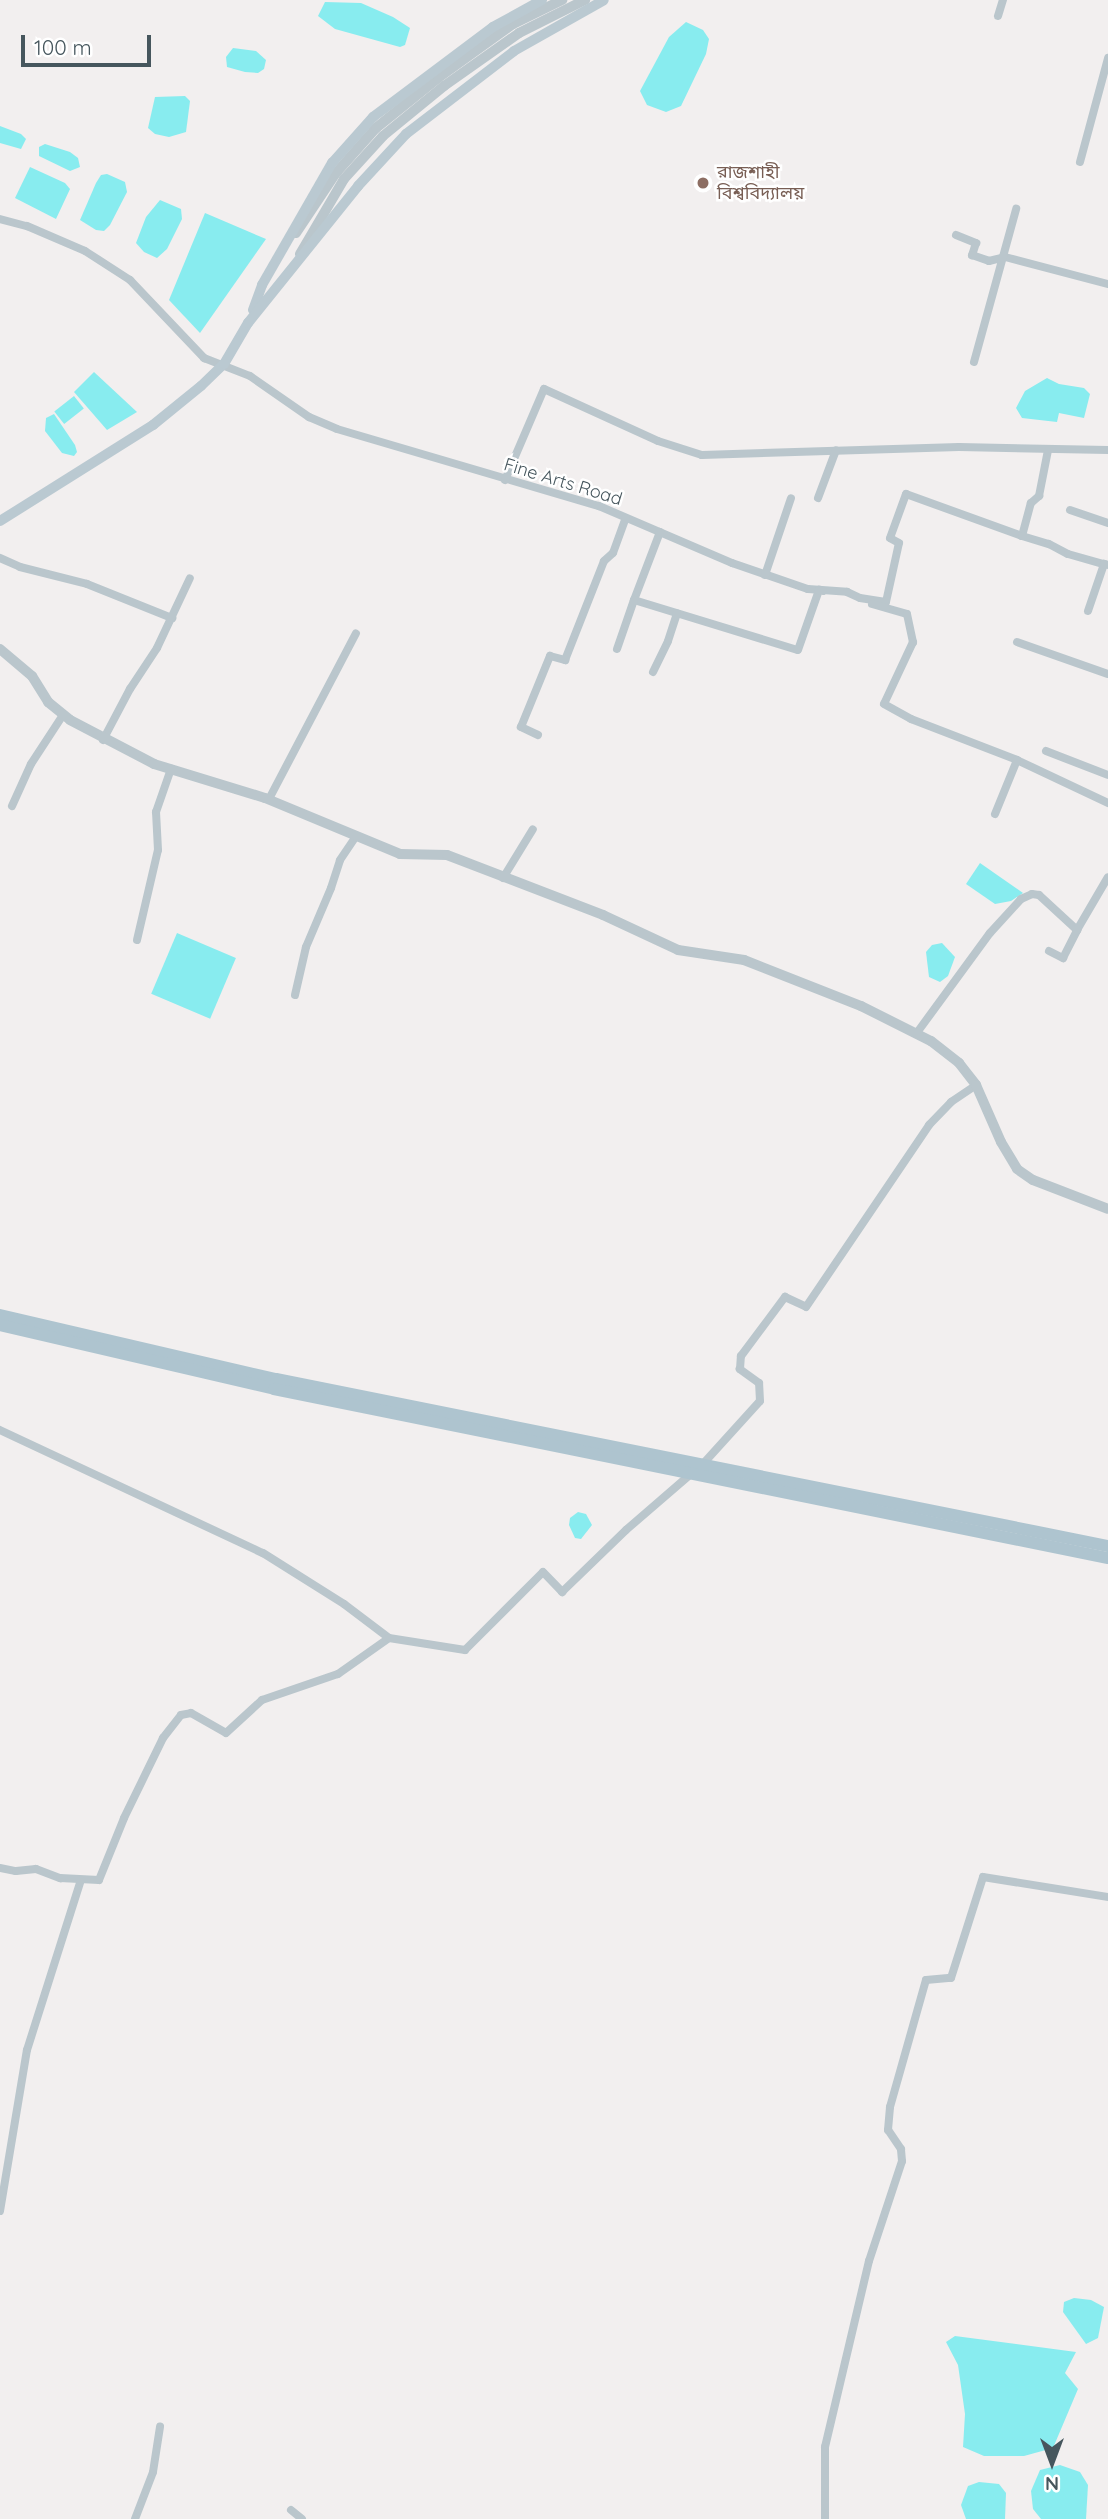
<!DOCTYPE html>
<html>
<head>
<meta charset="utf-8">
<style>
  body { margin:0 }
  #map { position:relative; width:1108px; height:2519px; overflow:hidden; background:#f2efef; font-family:Quicksand,"Noto Sans Bengali",sans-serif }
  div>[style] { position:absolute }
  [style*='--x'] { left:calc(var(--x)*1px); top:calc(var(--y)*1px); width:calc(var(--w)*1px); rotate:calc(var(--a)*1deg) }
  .water>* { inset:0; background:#88ecef; transform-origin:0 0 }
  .minor>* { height:8px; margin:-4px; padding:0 4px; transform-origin:4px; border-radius:4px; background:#bac6cc }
  .tertiary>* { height:10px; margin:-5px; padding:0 5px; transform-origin:5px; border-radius:5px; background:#bac6cc }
  .secondary>* { height:10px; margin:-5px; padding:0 5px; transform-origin:5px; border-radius:5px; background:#bac9d1 }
  .primary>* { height:12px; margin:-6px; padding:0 6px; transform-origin:6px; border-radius:6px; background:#aec4cf }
  .dots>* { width:19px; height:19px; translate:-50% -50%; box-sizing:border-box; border:4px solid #fff; border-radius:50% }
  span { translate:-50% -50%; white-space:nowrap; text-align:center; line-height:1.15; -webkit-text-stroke:5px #fff; paint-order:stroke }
  .education-label { font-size:18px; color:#785e54 }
  .left { translate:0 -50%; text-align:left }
  .street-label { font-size:18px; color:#46565d }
  .north { position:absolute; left:1017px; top:2428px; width:70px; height:70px; -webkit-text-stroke:5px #fff; paint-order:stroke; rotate:180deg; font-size:19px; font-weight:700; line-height:28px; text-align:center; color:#46565d }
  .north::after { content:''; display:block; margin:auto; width:24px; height:32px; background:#46565d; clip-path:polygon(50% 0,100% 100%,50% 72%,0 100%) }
  .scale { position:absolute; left:21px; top:35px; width:130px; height:32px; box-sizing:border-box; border:4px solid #46565d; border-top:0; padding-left:9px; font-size:21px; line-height:24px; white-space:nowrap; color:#46565d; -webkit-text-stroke:5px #fff; paint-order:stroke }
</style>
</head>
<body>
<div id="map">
  <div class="water">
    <div style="clip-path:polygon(325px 2px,361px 3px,393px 17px,410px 28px,405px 45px,400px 47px,335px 29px,318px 16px)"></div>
    <div style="clip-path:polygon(686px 22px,703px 30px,709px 39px,706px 54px,681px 106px,666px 112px,647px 105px,640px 91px,669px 37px)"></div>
    <div style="clip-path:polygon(233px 48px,256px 51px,266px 60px,264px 69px,258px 73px,245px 72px,227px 67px,226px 57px)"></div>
    <div style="clip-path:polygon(185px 96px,190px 101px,186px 132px,169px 137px,155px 134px,148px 128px,155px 97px)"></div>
    <div style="clip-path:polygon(0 126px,21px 134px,26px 139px,21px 149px,0 143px)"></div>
    <div style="clip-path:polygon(45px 144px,70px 152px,78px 158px,80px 167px,70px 171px,39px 156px,39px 147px)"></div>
    <div style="clip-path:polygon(30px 167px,65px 183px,70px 189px,56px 219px,15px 198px)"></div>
    <div style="clip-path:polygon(107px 174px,125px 182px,127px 192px,110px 225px,104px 231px,96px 230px,80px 220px,96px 183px,101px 175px)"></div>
    <div style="clip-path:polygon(160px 200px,181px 209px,182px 219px,167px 249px,157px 258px,144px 252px,136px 243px,146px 217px)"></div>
    <div style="clip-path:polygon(205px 213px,266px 239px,200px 333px,169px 300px)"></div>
    <div style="clip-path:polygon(94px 372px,137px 412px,107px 430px,74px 392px)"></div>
    <div style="clip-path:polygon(1047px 378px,1059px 384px,1084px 388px,1090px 394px,1084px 418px,1059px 413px,1057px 422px,1022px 418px,1016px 408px,1025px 391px)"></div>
    <div style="left:74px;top:396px;width:16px;height:25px;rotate:52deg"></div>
    <div style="clip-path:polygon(54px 414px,75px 445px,77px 452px,74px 456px,62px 453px,45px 431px,46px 418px)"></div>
    <div style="clip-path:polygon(980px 863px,1023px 893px,1011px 901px,995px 904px,966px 884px)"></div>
    <div style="left:177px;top:933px;width:64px;height:66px;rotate:23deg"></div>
    <div style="clip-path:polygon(942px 943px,955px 957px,948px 976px,940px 982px,929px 977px,926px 952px,932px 945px)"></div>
    <div style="clip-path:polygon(578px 1512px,586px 1514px,592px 1525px,581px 1539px,575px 1538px,569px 1525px,570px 1518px)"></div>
    <div style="clip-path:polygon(1074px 2298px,1091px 2300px,1104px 2307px,1098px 2338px,1086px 2344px,1063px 2312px,1064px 2302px)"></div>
    <div style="clip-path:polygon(955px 2336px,1076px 2352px,1065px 2373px,1078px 2389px,1053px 2448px,1024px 2456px,984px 2456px,963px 2447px,965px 2414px,958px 2365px,946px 2342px)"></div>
    <div style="clip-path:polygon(1060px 2465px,1080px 2472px,1088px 2485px,1086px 2519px,1041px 2519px,1033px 2509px,1031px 2491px,1040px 2470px)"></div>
    <div style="clip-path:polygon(979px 2482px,999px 2484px,1006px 2493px,1005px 2519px,966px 2519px,961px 2505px,968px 2486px)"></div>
  </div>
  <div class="minor">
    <div style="--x:998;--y:16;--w:17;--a:-73"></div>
    <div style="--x:1080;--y:162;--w:108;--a:-74.9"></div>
    <div style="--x:0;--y:219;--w:28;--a:15"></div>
    <div style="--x:27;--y:226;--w:63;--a:23.3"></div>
    <div style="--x:85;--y:251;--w:54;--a:32.8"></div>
    <div style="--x:130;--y:280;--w:108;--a:46.5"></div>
    <div style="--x:204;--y:358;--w:49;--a:21.4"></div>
    <div style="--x:250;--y:376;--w:72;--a:34.8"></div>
    <div style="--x:309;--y:417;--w:30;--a:23"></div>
    <div style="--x:337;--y:429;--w:273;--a:16.4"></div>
    <div style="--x:599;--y:506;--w:145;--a:23.2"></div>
    <div style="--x:732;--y:563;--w:80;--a:18.9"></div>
    <div style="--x:808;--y:589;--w:39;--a:4"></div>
    <div style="--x:847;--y:592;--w:14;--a:25"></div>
    <div style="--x:860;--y:598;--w:26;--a:9"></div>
    <div style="--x:886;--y:602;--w:60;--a:-77.6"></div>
    <div style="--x:899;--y:543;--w:10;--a:-151"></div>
    <div style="--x:890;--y:538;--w:47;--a:-70"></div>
    <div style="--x:906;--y:494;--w:123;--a:19.9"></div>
    <div style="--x:1022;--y:536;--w:34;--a:-75"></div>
    <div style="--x:1031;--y:503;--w:11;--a:-41"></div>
    <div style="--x:1039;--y:496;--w:47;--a:-78.9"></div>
    <div style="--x:956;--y:235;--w:22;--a:22"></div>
    <div style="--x:976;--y:243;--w:13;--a:108"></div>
    <div style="--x:972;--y:255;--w:18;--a:19"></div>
    <div style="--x:989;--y:261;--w:16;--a:-14"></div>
    <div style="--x:1005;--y:257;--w:106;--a:14.7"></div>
    <div style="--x:974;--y:362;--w:159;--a:-74.6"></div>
    <div style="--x:505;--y:480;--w:99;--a:-66.8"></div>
    <div style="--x:544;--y:389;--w:125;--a:24.5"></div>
    <div style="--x:658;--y:441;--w:46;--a:17.7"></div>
    <div style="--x:702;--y:455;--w:257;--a:-1.8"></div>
    <div style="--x:959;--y:447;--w:149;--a:1.2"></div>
    <div style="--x:818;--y:498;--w:51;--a:-69.4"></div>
    <div style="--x:1070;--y:510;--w:40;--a:18.9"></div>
    <div style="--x:660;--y:532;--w:73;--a:110.9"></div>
    <div style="--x:634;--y:600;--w:171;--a:17"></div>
    <div style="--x:798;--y:650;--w:64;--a:-70.7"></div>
    <div style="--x:819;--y:590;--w:4;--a:14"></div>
    <div style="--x:1022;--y:536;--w:28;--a:17"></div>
    <div style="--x:1049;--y:544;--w:21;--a:28"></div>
    <div style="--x:1068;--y:554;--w:37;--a:16"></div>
    <div style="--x:0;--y:558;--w:22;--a:24"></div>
    <div style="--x:20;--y:567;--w:69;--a:14.2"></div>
    <div style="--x:87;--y:584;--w:92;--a:21.8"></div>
    <div style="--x:765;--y:575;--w:81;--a:-71.3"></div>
    <div style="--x:872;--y:604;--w:36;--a:16"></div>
    <div style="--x:907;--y:614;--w:29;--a:78"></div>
    <div style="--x:913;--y:642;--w:68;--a:115.1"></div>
    <div style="--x:884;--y:704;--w:31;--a:29"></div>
    <div style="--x:911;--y:719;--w:114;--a:21.1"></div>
    <div style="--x:1017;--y:760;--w:101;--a:25.3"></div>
    <div style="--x:1088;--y:611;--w:50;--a:-71.2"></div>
    <div style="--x:1104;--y:564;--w:4;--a:14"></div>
    <div style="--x:1017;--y:642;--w:96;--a:19.4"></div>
    <div style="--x:617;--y:649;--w:52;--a:-70.9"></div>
    <div style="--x:653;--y:672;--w:34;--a:-64"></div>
    <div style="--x:668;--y:641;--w:29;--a:-72"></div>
    <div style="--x:538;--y:735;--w:19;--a:-155"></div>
    <div style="--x:521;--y:727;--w:77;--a:-67.8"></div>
    <div style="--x:550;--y:656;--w:16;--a:15"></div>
    <div style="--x:565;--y:660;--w:106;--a:-68.5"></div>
    <div style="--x:604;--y:561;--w:12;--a:-42"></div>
    <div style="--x:613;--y:553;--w:37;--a:-70"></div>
    <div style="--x:103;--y:740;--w:58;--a:-62.1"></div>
    <div style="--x:130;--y:689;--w:49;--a:-56.6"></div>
    <div style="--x:157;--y:648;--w:77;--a:-64.8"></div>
    <div style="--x:1046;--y:751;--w:66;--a:21.2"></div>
    <div style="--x:269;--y:799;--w:187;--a:-62.3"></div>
    <div style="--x:12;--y:806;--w:46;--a:-65.7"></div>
    <div style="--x:31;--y:764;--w:59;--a:-56.9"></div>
    <div style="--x:995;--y:814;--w:58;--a:-67.8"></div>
    <div style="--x:503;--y:878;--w:57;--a:-58.5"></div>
    <div style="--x:137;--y:940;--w:92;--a:-76.9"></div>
    <div style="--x:158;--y:850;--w:38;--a:-93"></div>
    <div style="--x:156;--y:812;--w:46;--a:-70.8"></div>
    <div style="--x:1049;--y:951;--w:16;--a:27"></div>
    <div style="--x:1063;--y:958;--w:31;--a:-63"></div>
    <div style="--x:295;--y:995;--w:49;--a:-77.1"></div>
    <div style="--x:306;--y:947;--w:64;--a:-67"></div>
    <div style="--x:331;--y:888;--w:29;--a:-72"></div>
    <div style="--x:340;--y:860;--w:27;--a:-56"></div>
    <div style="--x:916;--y:1034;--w:125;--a:-53.8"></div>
    <div style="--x:990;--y:933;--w:46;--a:-47.6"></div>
    <div style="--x:1021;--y:899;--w:12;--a:-24"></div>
    <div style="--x:1032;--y:894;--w:7;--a:8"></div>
    <div style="--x:1039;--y:895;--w:52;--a:42.6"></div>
    <div style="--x:1077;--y:930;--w:61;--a:-59.7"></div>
    <div style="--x:0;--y:1430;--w:290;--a:25.1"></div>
    <div style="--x:263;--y:1553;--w:96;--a:32.2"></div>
    <div style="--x:344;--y:1604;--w:56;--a:37.1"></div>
    <div style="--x:702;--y:1465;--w:86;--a:-47.8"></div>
    <div style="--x:760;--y:1401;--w:18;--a:-93"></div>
    <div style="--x:759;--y:1383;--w:24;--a:-144"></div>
    <div style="--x:740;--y:1369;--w:13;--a:-86"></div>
    <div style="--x:741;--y:1356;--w:74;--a:-53.3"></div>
    <div style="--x:785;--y:1297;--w:23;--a:25"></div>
    <div style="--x:806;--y:1307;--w:220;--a:-55.9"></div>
    <div style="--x:929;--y:1125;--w:32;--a:-46"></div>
    <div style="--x:951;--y:1102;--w:30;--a:-34"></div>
    <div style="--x:0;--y:1868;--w:16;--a:11"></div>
    <div style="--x:16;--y:1871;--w:20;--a:-6"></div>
    <div style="--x:36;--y:1869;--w:26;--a:21"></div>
    <div style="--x:60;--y:1878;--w:39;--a:3"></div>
    <div style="--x:99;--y:1880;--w:67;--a:-68"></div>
    <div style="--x:124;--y:1818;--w:89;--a:-64"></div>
    <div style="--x:163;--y:1738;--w:29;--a:-52"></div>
    <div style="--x:181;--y:1715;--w:10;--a:-11"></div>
    <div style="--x:191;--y:1713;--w:40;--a:29.7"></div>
    <div style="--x:226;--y:1733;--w:49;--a:-42.5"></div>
    <div style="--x:262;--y:1700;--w:80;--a:-18.9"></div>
    <div style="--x:338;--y:1674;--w:62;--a:-35.2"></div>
    <div style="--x:389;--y:1638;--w:77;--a:9"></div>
    <div style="--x:465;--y:1650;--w:110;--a:-45"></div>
    <div style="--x:543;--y:1572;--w:28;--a:46"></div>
    <div style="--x:562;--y:1592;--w:89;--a:-44.1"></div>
    <div style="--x:626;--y:1530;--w:87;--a:-40.8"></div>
    <div style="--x:0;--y:2211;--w:163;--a:-80.5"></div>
    <div style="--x:27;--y:2050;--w:178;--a:-72.4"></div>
    <div style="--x:291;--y:2510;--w:14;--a:39"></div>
    <div style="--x:135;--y:2519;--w:50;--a:-69"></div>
    <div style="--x:153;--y:2472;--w:46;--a:-81.2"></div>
    <div style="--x:825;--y:2519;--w:72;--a:-90"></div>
    <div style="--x:825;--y:2447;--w:191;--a:-76.7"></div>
    <div style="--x:869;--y:2261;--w:105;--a:-71.7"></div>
    <div style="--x:902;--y:2161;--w:12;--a:-95"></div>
    <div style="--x:901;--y:2149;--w:23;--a:-124"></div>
    <div style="--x:888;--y:2130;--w:23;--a:-85"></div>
    <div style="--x:890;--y:2107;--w:132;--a:-74.2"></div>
    <div style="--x:926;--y:1980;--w:25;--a:-5"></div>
    <div style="--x:951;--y:1978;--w:106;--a:-72.4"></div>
    <div style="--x:983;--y:1877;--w:127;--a:9.1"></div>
  </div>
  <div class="tertiary">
    <div style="--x:296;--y:233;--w:72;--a:-56.3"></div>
    <div style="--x:336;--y:173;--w:60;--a:-48.4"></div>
    <div style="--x:376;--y:128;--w:80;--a:-38.9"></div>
    <div style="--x:438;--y:78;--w:92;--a:-35.8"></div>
    <div style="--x:513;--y:24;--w:55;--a:-26.1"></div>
    <div style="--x:300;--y:254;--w:87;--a:-59.6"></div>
    <div style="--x:344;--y:179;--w:58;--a:-47.8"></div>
    <div style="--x:383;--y:136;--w:79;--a:-39.3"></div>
    <div style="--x:444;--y:86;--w:92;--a:-35.2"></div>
    <div style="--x:519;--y:33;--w:74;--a:-26.6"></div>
    <div style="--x:0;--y:649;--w:42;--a:40.2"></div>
    <div style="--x:32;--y:676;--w:31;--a:58"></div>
    <div style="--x:48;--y:702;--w:28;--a:39"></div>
    <div style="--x:70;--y:720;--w:95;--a:27.6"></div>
    <div style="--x:154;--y:764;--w:116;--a:17"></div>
    <div style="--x:265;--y:798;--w:146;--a:22.5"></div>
    <div style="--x:400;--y:854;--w:47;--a:1.2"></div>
    <div style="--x:447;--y:855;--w:167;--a:21"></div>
    <div style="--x:603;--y:915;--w:83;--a:25"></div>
    <div style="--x:678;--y:950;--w:67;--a:8.6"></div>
    <div style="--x:744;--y:960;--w:126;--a:21.5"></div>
    <div style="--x:861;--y:1006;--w:78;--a:26.6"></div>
    <div style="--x:931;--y:1041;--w:36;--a:38"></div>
    <div style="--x:959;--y:1063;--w:28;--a:52"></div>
    <div style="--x:976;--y:1085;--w:62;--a:66.3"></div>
    <div style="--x:1001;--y:1142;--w:31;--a:59"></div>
    <div style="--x:1017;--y:1169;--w:19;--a:35"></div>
    <div style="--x:1033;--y:1180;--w:80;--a:21.1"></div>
  </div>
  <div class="secondary">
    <div style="--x:253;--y:310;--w:27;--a:-70"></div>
    <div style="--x:262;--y:285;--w:141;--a:-60.2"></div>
    <div style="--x:332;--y:163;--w:62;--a:-48.3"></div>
    <div style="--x:373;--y:117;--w:150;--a:-36.9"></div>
    <div style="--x:493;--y:27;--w:56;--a:-28.9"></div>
    <div style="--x:0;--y:521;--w:181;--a:-32.1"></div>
    <div style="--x:153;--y:425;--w:62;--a:-39.1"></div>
    <div style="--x:201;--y:386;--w:32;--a:-44"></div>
    <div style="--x:224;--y:364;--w:48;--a:-59.7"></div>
    <div style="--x:248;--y:323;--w:176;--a:-51.2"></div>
    <div style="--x:358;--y:186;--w:71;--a:-47.3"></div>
    <div style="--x:406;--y:134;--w:136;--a:-37.5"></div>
    <div style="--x:514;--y:51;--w:103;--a:-29.5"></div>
  </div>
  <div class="primary">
    <div style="--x:0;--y:1315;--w:283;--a:13.1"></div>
    <div style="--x:276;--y:1379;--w:849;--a:11.35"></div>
    <div style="--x:0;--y:1325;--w:281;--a:13.1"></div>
    <div style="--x:274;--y:1389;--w:851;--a:11.46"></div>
  </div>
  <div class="dots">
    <div style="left:703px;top:183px;background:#8d6e63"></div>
  </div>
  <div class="education-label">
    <span class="left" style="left:717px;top:183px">রাজশাহী<br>বিশ্ববিদ্যালয়</span>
  </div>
  <div class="street-label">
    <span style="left:563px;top:482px;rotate:17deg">Fine Arts Road</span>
  </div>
  <div class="north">N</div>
  <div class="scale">100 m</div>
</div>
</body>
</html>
